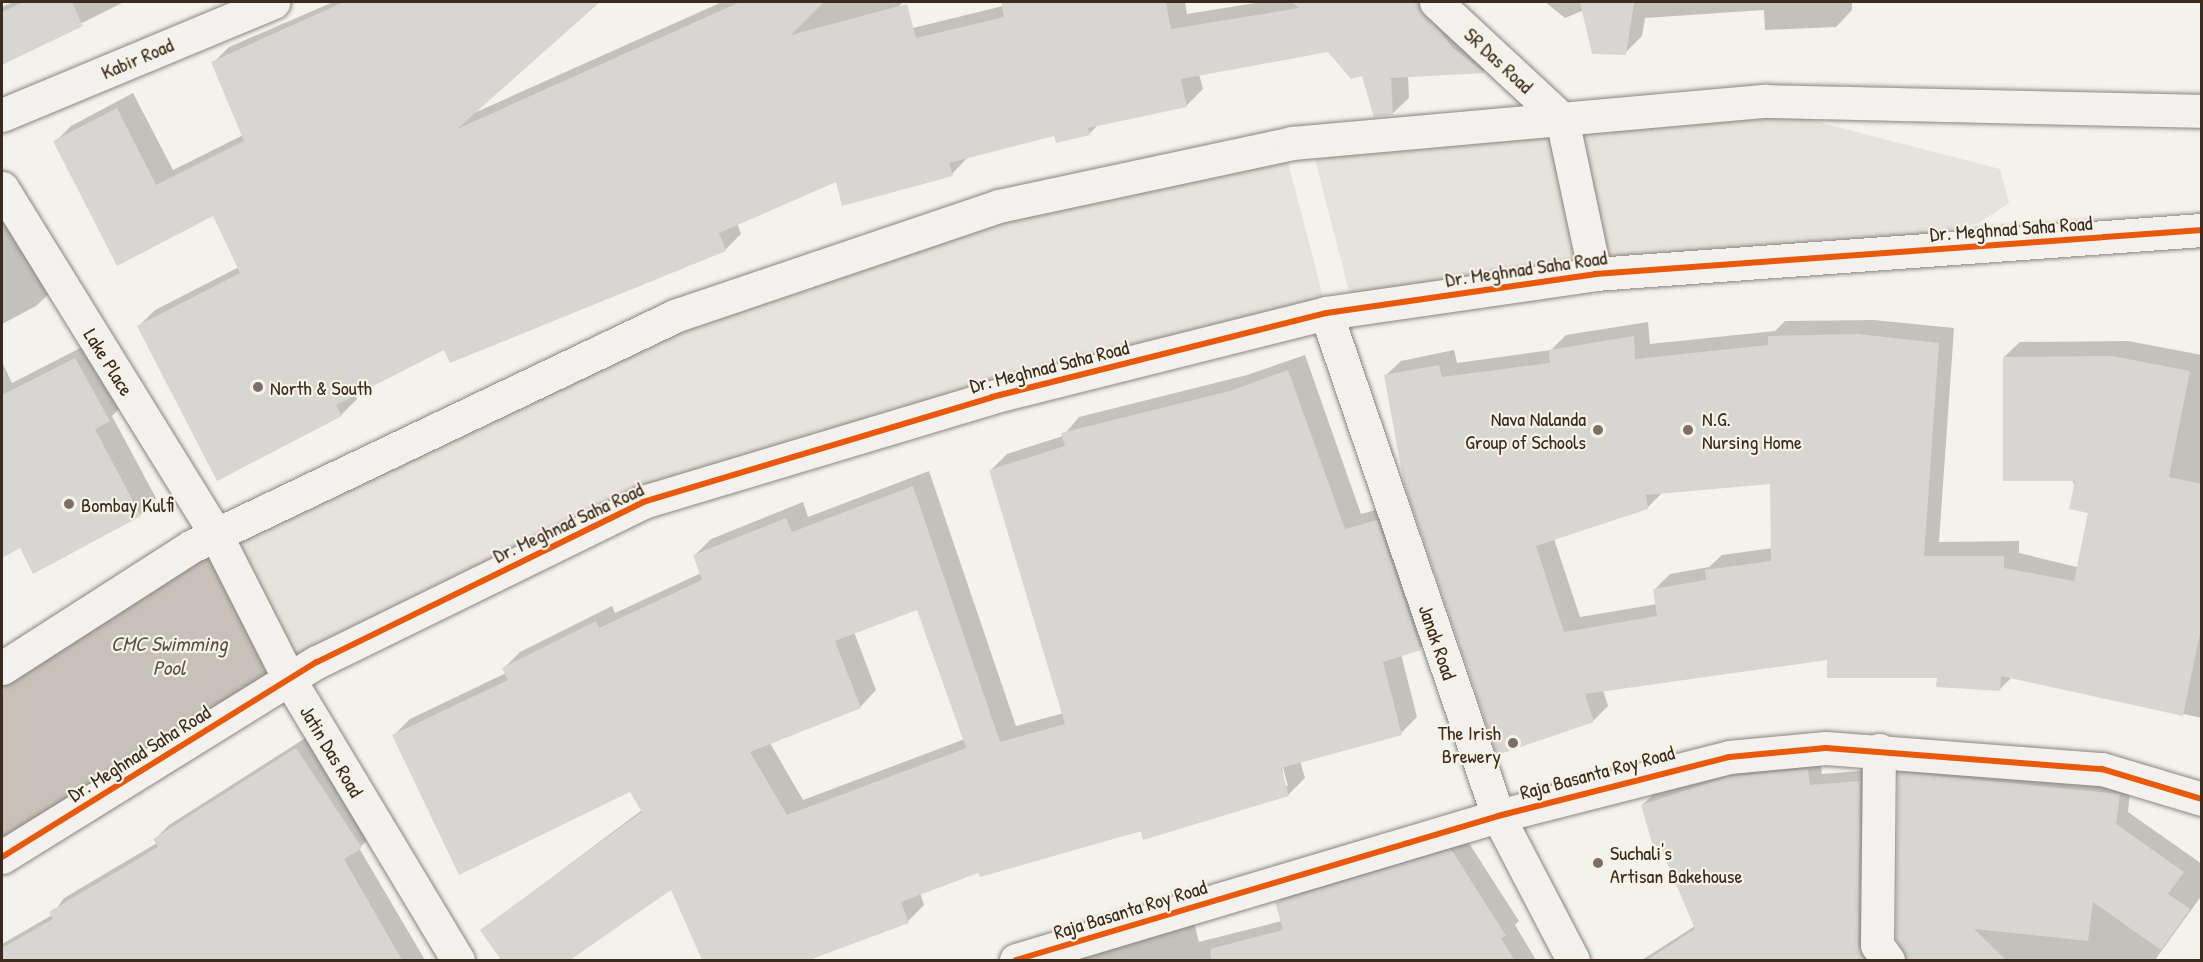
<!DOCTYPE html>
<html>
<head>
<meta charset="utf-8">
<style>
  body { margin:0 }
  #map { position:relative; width:2203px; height:962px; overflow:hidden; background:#f4f2ec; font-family:"Patrick Hand",sans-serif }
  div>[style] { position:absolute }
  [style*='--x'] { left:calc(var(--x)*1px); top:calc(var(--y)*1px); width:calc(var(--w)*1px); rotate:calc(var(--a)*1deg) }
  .green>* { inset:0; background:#e6e3da }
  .water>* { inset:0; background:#c7c1b7 }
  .shadow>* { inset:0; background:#0003 }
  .building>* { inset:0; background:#d8d6d2 }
  .roads { filter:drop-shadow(0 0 2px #898580) drop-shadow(0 0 2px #898580) }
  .minor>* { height:33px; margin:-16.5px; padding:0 16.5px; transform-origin:16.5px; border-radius:16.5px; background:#f2f1ed }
  .tertiary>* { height:33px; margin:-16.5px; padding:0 16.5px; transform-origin:16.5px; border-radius:16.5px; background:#f2f1ed }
  .cycleway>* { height:6px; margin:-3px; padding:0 3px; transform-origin:3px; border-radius:3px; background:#e8590c }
  .dots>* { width:16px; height:16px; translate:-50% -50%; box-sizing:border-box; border:3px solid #f7f3e8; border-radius:50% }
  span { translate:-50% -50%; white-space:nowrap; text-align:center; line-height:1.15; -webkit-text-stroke:4.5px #f7f3e8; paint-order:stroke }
  .street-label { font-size:20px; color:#3b2a1e }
  .poi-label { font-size:20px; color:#3b2a1e }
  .left { translate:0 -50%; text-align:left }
  .right { translate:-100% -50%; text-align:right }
  .water-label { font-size:21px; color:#5f5145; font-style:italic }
  .frame { position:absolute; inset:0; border:3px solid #3b2a1e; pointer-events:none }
</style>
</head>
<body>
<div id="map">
  <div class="green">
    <div style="clip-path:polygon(1783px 113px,2000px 169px,2009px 203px,1979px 223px,1851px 251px,1353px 307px,1314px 155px)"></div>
    <div style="clip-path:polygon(1288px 162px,1327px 312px,648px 490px,294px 663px,227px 542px,685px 323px,1003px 217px)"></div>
  </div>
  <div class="water">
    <div style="clip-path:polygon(214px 551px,275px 672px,2px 845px,2px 682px)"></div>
  </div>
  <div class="shadow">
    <div style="clip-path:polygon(13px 2px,124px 2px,2px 63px,2px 7px)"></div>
    <div style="clip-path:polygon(333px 2px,598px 2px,472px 114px,722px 2px,903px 2px,868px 39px,1003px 6px,1003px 2px,1185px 2px,1187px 14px,1262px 2px,1445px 2px,1499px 56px,1484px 71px,1408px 76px,1409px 98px,1392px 114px,1363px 74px,1329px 51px,1199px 74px,1203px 89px,1186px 106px,1099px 124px,1089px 134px,1055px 134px,968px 157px,952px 174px,837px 180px,737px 223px,741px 234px,725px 250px,444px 348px,355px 394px,357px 399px,341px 415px,139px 326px,155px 310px,239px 267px,214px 214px,55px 142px,71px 126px,133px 93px,173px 170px,243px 135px,213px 63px,229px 47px)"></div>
    <div style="clip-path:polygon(1545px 2px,1852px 2px,1852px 10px,1836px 27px,1765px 30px,1764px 10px,1645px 18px,1642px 36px,1625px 53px,1584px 10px,1565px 18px)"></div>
    <div style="clip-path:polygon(2px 195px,53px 290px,36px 306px,2px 324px)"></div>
    <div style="clip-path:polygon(evenodd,1874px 320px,1954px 328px,1939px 542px,2019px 541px,2019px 553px,2202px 597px,2202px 718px,2012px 677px,2000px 689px,1829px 658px,1603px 690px,1608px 706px,1593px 721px,1385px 376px,1401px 361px,1454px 350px,1457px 363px,1551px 350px,1566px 335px,1648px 322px,1650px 344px,1775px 331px,1785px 321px,1874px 320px,1772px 482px,1773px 548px,1722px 555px,1709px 567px,1670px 574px,1654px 590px,1657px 604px,1580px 617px,1554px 539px,1647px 508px,1663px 492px,1772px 482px)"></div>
    <div style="clip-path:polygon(2128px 341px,2202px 355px,2202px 558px,2089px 511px,2004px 357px,2020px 342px)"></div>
    <div style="clip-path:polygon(92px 342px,125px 403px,112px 416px,156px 498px,140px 515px,20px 546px,2px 556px,2px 362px,12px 383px)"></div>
    <div style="clip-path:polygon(evenodd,1305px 355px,1361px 514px,1393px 505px,1437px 632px,1420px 648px,1401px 654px,1417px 717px,1401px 733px,1300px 761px,1305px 778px,1288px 795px,979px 871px,920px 893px,924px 905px,908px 921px,800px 960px,704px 960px,671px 888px,565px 960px,503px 960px,482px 930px,642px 810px,630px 790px,394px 735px,410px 719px,506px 673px,504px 668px,520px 652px,612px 606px,615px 613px,701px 573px,694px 556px,711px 539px,803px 502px,808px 517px,929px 471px,1016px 726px,1064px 713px,991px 470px,1007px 454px,1063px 436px,1079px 417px,1247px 375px,1305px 355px,918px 608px,965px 739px,803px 800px,770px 743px,860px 707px,876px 690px,854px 632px,918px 608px,1305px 355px,1281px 760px,1288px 786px,1285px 786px,1281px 760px)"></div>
    <div style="clip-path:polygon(310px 735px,375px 833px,359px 848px,425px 960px,2px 960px,2px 944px,52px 915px,64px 898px,157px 843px,155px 839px,169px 825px)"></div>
    <div style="clip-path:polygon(1820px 757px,1822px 774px,1872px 770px,1889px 960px,1642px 960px,1695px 926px,1642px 805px,1655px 793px,1755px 763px)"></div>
    <div style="clip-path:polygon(1911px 761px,2131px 782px,2128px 812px,2202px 864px,2202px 895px,2155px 960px,1907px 960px,1899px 773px)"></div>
    <div style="clip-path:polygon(1465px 837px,1519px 921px,1515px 925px,1536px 960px,1078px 960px,1086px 953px,1193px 918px,1199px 942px,1282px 921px,1277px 903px,1290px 889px)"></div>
  </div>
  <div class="building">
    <div style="clip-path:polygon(24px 2px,72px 2px,83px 26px,2px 65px,2px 12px)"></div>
    <div style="clip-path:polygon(344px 2px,600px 2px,457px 129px,740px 2px,824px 2px,791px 35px,907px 4px,916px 38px,1004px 17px,1001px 2px,1166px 2px,1171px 29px,1299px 8px,1292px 2px,1410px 2px,1418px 3px,1452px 47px,1485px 73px,1391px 78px,1393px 115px,1374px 117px,1362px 76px,1351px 79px,1328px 52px,1181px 79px,1187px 107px,1088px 128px,1090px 135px,1056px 143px,1054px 136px,949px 163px,953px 176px,842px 206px,836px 182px,719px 233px,726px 251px,450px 363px,444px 350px,336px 405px,342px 416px,217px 481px,137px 326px,240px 273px,213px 216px,117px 266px,53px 141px,117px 108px,156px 185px,244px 141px,211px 62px)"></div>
    <div style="clip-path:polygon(1580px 2px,1634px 2px,1626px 55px,1592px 54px)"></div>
    <div style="clip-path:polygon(evenodd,1858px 334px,1939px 343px,1924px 556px,2004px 556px,2004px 568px,2074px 581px,2088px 513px,2069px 509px,2075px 481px,2003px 481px,2003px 357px,2112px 356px,2190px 371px,2169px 477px,2202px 484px,2202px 623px,2183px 716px,2001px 676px,2000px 691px,1936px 687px,1937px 678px,1827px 678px,1827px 660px,1585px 694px,1594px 722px,1497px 755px,1404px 484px,1384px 375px,1439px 365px,1442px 377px,1550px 363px,1549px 350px,1634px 336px,1635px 359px,1768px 345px,1768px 336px,1858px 334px,1770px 484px,1771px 561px,1705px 570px,1706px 580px,1653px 589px,1657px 616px,1564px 632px,1536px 546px,1648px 509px,1646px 495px,1770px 484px)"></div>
    <div style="clip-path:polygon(75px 358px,110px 421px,95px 429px,141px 516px,33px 574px,20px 548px,2px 558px,2px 395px)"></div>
    <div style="clip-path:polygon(evenodd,1288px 370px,1345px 529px,1377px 520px,1421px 650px,1383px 662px,1402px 735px,1281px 768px,1289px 796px,1143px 840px,1141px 831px,980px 877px,978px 873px,901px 902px,909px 923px,809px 960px,702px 960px,671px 890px,570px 960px,501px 960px,480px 930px,642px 812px,630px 792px,459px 875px,392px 735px,508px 680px,502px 668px,596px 621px,599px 628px,702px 580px,693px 555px,786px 518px,792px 532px,913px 486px,1000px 742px,1065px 724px,989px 470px,1065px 446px,1061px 433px,1230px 391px,1288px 370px,917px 610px,966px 748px,787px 815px,750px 752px,861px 708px,835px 641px,917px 610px)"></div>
    <div style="clip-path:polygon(296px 748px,362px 848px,344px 859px,402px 960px,2px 960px,2px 948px,53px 919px,49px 912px,158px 847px,153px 839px)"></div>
    <div style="clip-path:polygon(1808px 769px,1810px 785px,1860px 781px,1858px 945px,1865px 960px,1647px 960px,1695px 929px,1661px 848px,1654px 850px,1641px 805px,1727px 777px)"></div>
    <div style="clip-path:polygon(1898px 772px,2120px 794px,2116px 824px,2184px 872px,2168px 894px,2190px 909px,2161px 950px,2093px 902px,2088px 941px,1974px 929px,2006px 960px,1906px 960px,1896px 939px)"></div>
    <div style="clip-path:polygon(1451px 849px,1506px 936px,1501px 938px,1514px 960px,1211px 960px,1210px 949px,1283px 930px,1275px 902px)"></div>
  </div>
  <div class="roads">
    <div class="minor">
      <div style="--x:1436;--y:2;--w:172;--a:42.9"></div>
      <div style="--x:1562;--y:119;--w:158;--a:78"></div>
      <div style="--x:2;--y:115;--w:294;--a:-22.6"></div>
      <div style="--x:2;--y:188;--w:408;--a:58.3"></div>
      <div style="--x:216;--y:535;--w:161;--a:63.1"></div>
      <div style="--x:289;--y:679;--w:328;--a:59"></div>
      <div style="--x:1326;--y:313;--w:532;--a:71.12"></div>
      <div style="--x:1498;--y:816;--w:162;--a:62.5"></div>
      <div style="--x:1879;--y:750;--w:195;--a:90.6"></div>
      <div style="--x:1877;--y:945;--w:19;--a:54"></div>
      <div style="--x:1016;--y:960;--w:503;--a:-16.63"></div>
      <div style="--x:1498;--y:816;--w:238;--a:-14.3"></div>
      <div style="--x:1729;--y:757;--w:97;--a:-5.3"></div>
      <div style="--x:1826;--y:748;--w:277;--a:4.4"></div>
      <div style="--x:2102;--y:769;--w:104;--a:16.7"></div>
    </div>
    <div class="tertiary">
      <div style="--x:2;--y:668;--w:226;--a:-32.7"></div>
      <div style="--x:192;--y:546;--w:537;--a:-25.47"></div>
      <div style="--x:677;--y:315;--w:340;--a:-18.7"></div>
      <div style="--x:999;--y:206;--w:300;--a:-12.1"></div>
      <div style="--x:1292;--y:143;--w:475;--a:-5.1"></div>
      <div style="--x:1765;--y:101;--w:437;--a:1.3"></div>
      <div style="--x:2;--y:857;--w:370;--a:-31.8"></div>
      <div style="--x:317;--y:662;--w:363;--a:-26.1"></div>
      <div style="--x:643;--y:502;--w:364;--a:-16.7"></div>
      <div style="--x:992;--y:397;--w:344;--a:-14.1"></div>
      <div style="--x:1326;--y:313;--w:272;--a:-8.2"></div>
      <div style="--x:1595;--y:274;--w:609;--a:-4.15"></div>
    </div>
  </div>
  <div class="cycleway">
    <div style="--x:2;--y:857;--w:370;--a:-31.8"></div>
    <div style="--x:317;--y:662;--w:363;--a:-26.1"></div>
    <div style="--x:643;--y:502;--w:364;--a:-16.7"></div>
    <div style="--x:992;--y:397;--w:344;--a:-14.1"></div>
    <div style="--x:1326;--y:313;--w:272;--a:-8.2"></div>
    <div style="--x:1595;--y:274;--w:609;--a:-4.15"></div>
    <div style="--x:1016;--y:960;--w:503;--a:-16.63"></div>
    <div style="--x:1498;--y:816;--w:238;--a:-14.3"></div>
    <div style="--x:1729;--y:757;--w:97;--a:-5.3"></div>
    <div style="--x:1826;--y:748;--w:277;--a:4.4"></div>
    <div style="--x:2102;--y:769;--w:104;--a:16.7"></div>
  </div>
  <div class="dots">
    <div style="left:258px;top:387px;background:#7c7066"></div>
    <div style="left:1598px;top:430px;background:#7c7066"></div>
    <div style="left:1688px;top:430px;background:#7c7066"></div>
    <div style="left:69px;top:504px;background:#7c7066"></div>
    <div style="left:1513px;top:743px;background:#7c7066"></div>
    <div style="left:1598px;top:863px;background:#7c7066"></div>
  </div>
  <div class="street-label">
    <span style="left:137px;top:58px;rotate:-23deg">Kabir Road</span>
    <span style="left:1499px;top:60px;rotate:43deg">SR Das Road</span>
    <span style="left:2011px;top:228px;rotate:-4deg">Dr. Meghnad Saha Road</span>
    <span style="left:1526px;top:268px;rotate:-8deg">Dr. Meghnad Saha Road</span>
    <span style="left:109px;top:362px;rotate:58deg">Lake Place</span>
    <span style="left:1049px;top:366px;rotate:-14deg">Dr. Meghnad Saha Road</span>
    <span style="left:568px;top:522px;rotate:-25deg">Dr. Meghnad Saha Road</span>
    <span style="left:1438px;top:642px;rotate:71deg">Janak Road</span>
    <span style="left:332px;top:751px;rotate:59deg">Jatin Das Road</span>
    <span style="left:139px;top:753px;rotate:-32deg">Dr. Meghnad Saha Road</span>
    <span style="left:1597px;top:772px;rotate:-15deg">Raja Basanta Roy Road</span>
    <span style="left:1130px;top:909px;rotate:-17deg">Raja Basanta Roy Road</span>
  </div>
  <div class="poi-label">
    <span class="left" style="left:270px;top:387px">North &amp; South</span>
    <span class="right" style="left:1586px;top:430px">Nava Nalanda<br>Group of Schools</span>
    <span class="left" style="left:1702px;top:430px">N.G.<br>Nursing Home</span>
    <span class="left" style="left:81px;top:504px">Bombay Kulfi</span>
    <span class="right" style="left:1501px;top:744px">The Irish<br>Brewery</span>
    <span class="left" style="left:1610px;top:864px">Suchali's<br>Artisan Bakehouse</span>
  </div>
  <div class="water-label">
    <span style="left:169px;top:656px">CMC Swimming<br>Pool</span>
  </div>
  <div class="frame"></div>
</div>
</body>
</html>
